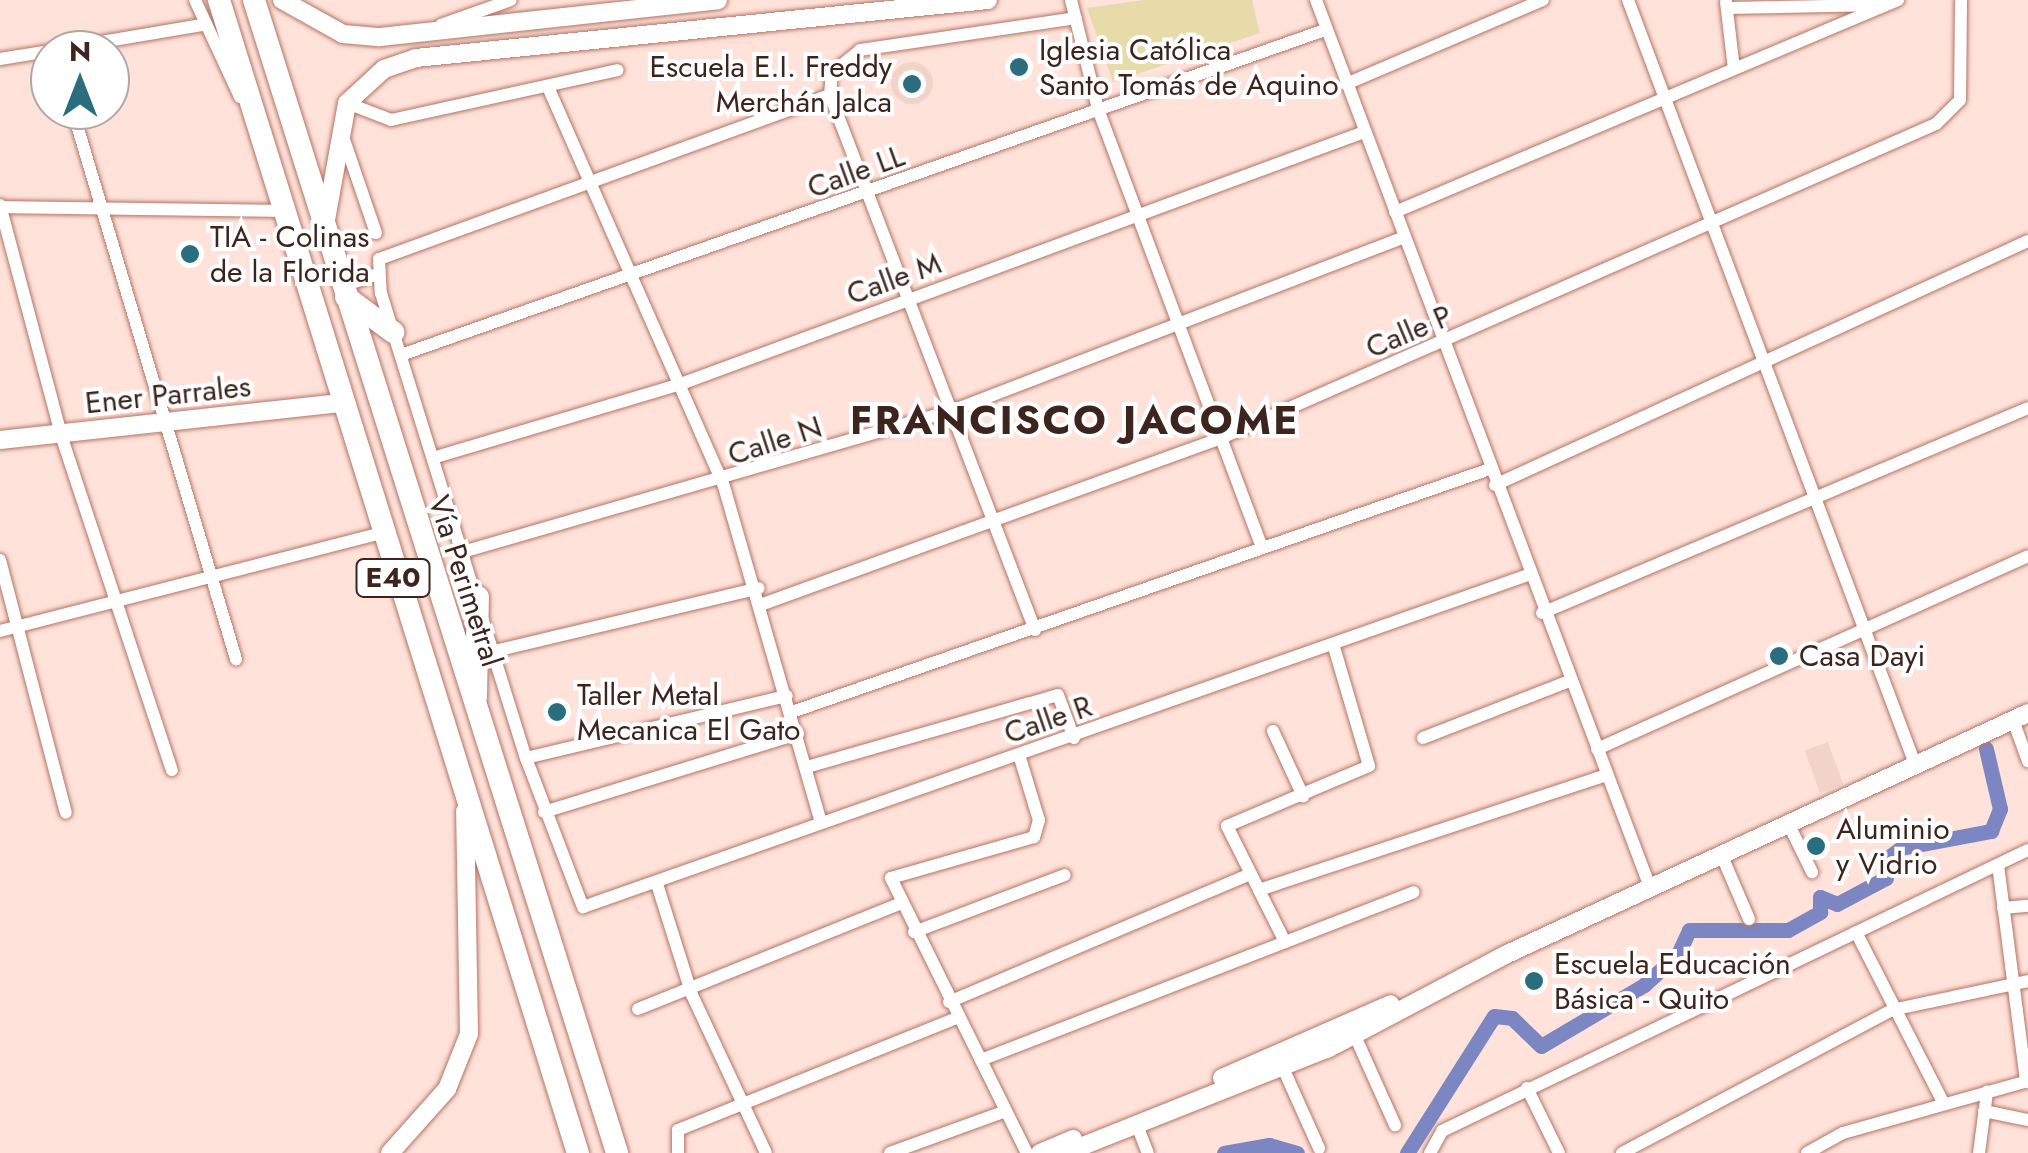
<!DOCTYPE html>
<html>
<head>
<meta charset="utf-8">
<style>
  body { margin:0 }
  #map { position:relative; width:2028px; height:1153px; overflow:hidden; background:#ffe2da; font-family:Jost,sans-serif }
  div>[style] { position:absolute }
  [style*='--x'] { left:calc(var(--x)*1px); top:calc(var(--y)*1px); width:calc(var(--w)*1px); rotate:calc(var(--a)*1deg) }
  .built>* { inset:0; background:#f2d3ca; transform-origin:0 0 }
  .round { border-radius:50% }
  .green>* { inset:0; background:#e7dba9 }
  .canal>* { height:15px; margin:-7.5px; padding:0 7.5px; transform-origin:7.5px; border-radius:7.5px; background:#7c86c3 }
  .roads { filter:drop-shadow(0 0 2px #b47564) drop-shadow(0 0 2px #b47564) }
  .street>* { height:12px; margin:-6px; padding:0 6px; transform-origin:6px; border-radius:6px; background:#fff }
  .secondary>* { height:18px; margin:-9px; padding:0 9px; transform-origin:9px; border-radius:9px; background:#fff }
  .highway>* { height:22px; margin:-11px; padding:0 11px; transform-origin:11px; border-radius:11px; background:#fff }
  .dots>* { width:28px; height:28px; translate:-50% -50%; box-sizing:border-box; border:5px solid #fff; border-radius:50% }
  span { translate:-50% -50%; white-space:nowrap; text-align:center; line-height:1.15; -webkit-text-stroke:8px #fff; paint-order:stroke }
  .shield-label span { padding:2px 8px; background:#fff; border:2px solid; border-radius:8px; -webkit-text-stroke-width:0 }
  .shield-label { font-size:28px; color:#3d241d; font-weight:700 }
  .poi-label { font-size:30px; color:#3d241d }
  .left { translate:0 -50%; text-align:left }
  .right { translate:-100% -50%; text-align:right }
  .street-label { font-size:30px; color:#3d241d }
  .district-label { font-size:40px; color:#3d241d; font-weight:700; letter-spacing:2.5px }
  .north { position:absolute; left:30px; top:30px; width:100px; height:100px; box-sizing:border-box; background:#fff; border:2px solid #b1a7a5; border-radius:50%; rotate:0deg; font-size:28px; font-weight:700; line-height:40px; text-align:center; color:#3d241d }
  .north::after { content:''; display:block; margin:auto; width:35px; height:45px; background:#296d7e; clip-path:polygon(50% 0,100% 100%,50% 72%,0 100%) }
</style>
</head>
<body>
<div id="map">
  <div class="built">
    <div class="round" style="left:891px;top:62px;width:42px;height:42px"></div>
    <div style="left:1828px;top:742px;width:45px;height:25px;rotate:70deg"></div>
  </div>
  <div class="green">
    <div style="clip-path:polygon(1144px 0,1252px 0,1260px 33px,1113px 82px,1087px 8px)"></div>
  </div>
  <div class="canal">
    <div style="--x:1224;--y:1153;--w:46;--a:-10.1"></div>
    <div style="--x:1269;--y:1145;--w:29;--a:16"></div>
    <div style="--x:1407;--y:1153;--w:162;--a:-57.6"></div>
    <div style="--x:1494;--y:1016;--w:18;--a:6"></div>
    <div style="--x:1512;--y:1018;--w:40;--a:44"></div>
    <div style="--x:1541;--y:1046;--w:120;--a:-30.6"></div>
    <div style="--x:1644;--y:985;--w:46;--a:-42.4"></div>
    <div style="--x:1678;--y:954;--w:26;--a:-65"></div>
    <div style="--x:1689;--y:930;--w:99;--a:0"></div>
    <div style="--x:1788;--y:930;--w:37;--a:-29"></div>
    <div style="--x:1820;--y:912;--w:15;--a:-90"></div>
    <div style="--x:1820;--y:897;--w:18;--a:22"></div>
    <div style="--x:1837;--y:904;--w:55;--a:-28"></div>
    <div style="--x:1886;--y:878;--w:18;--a:-93"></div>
    <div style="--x:1885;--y:860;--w:20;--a:-37"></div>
    <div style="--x:1901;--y:848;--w:92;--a:-10.7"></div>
    <div style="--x:1991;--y:831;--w:24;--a:-68"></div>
    <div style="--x:2000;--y:809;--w:62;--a:-103.1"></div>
  </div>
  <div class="roads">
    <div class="street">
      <div style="--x:195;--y:0;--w:107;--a:65.1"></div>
      <div style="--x:1071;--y:0;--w:112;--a:76.1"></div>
      <div style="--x:1098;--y:109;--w:465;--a:69.5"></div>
      <div style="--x:1316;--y:0;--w:948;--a:69.37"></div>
      <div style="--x:1628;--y:0;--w:816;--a:69.41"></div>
      <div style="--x:1726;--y:2;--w:67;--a:83.2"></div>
      <div style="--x:1727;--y:8;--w:157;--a:-1.1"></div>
      <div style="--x:441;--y:25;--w:74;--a:-19.7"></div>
      <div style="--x:54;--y:50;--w:150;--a:-9.6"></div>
      <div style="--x:0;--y:59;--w:51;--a:-9.1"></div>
      <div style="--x:1346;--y:84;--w:214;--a:-23.1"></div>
      <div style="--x:548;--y:87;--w:433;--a:66.2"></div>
      <div style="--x:723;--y:483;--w:350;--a:73.9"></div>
      <div style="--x:830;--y:95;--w:480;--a:160"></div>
      <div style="--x:379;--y:259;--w:34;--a:87"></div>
      <div style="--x:381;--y:293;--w:487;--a:72.7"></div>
      <div style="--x:526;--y:758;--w:160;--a:69.1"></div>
      <div style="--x:583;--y:907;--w:1002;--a:-19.36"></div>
      <div style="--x:347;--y:103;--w:47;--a:21.1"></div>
      <div style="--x:391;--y:120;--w:232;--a:-12.4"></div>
      <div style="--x:74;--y:115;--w:568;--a:73.42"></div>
      <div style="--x:340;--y:128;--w:111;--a:71.1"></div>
      <div style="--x:0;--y:205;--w:238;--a:75.1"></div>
      <div style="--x:61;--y:435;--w:353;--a:71.7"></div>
      <div style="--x:0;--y:207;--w:283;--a:0.8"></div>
      <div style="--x:1395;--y:212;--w:546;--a:-22.85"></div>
      <div style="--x:343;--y:286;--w:36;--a:-19"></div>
      <div style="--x:401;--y:355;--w:979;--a:-19.38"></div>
      <div style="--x:436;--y:457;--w:252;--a:-16.6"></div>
      <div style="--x:678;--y:385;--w:731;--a:-20.24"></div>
      <div style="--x:1495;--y:485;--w:586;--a:-24.6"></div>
      <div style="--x:466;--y:551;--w:508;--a:-16.12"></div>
      <div style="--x:954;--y:410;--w:481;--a:-21"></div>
      <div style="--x:0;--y:560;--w:261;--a:75.4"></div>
      <div style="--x:763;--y:604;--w:485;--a:-19.9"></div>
      <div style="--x:1219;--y:439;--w:783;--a:-23.72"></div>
      <div style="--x:1936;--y:124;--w:34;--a:-45"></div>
      <div style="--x:1960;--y:100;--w:100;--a:-89.4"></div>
      <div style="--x:1542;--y:613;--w:527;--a:-22.87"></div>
      <div style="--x:1035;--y:630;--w:573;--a:-110.97"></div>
      <div style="--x:830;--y:95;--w:22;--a:-85"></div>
      <div style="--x:832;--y:73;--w:36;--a:-39"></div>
      <div style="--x:860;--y:50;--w:218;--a:-8.4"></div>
      <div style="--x:0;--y:631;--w:390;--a:-14.4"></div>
      <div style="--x:1334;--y:647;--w:124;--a:73.6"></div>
      <div style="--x:1369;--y:766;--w:154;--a:157.1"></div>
      <div style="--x:1227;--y:826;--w:72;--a:63.4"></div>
      <div style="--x:1259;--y:890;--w:367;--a:-18.3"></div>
      <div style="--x:495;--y:651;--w:271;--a:-13.4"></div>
      <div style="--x:792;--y:712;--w:736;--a:-19.2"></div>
      <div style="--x:2013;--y:720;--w:44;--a:69.9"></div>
      <div style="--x:1273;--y:731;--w:72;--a:65.2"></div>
      <div style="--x:1423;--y:738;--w:157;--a:-21.3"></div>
      <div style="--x:1597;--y:749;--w:472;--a:-24.1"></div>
      <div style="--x:526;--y:758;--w:268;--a:-13.4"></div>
      <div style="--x:1020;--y:758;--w:65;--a:73"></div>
      <div style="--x:1039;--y:820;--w:18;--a:106"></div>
      <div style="--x:1034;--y:837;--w:149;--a:164"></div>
      <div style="--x:891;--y:878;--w:307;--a:63.7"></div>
      <div style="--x:807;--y:767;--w:261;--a:-16"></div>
      <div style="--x:1058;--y:695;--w:46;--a:69.6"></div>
      <div style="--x:544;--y:812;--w:266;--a:-17.1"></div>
      <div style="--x:1788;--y:823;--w:55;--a:63.9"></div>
      <div style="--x:1721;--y:854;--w:71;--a:66.7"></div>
      <div style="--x:1998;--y:865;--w:219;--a:82.6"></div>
      <div style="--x:657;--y:884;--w:116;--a:72.5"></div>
      <div style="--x:692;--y:995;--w:174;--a:64.9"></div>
      <div style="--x:1259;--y:890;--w:58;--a:63.4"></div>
      <div style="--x:2003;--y:908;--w:25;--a:-5"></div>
      <div style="--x:914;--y:932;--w:161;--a:-20.7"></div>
      <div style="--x:1856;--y:932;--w:193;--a:62.9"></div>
      <div style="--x:949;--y:1002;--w:328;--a:-23"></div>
      <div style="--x:638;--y:1009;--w:281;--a:-21.9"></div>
      <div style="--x:1355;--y:1036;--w:98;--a:65.8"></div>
      <div style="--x:981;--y:1060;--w:464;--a:-21.2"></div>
      <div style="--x:1283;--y:1068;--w:88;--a:65.8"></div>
      <div style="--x:1527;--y:1088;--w:72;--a:63.8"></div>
      <div style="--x:1984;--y:1111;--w:45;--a:11.6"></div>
      <div style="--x:1137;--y:1125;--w:30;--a:69"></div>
      <div style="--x:678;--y:1153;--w:23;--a:-90"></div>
      <div style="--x:678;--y:1130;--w:301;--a:-21.9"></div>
      <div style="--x:890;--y:1153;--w:123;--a:-19.9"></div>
      <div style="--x:1430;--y:1153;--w:25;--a:-61"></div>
      <div style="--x:1442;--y:1131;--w:650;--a:-25.62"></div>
      <div style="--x:1622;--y:1153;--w:306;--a:-27.9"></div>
      <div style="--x:1892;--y:1010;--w:139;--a:-12"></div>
      <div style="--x:1807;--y:1153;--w:41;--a:-29.1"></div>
      <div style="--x:1843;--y:1133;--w:192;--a:-15.7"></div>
      <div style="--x:1979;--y:1153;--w:62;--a:-82.5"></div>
    </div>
    <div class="secondary">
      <div style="--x:282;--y:0;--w:70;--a:29.1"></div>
      <div style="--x:343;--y:34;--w:37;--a:5"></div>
      <div style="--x:380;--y:37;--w:340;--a:-6.2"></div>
      <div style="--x:326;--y:220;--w:119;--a:-79.8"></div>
      <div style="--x:347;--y:103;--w:50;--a:-42.6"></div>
      <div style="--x:384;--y:69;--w:34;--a:-19"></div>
      <div style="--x:416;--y:58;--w:575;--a:-5.79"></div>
      <div style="--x:0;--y:440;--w:345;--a:-6.2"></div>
      <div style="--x:1222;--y:1078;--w:184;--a:-23.6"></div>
      <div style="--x:390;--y:1153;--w:86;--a:-48.3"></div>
      <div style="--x:447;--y:1089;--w:59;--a:-68.2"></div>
      <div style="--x:469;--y:1034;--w:223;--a:-91"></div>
      <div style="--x:1040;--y:1153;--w:36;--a:-23"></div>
      <div style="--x:1065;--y:1153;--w:282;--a:-21.7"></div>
      <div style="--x:1327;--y:1049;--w:201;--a:-27.8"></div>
      <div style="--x:1505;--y:955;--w:576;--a:-24.83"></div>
    </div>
    <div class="highway">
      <div style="--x:219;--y:0;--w:1208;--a:72.71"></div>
      <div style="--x:254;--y:0;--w:1209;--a:72.52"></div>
      <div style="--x:346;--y:297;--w:59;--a:36.7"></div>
      <div style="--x:476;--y:697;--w:100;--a:-88.9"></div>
    </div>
  </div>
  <div class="dots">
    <div style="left:1019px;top:67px;background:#296d7e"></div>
    <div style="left:912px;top:84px;background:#296d7e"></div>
    <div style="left:190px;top:254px;background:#296d7e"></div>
    <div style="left:1779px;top:656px;background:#296d7e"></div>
    <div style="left:557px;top:712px;background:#296d7e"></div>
    <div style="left:1816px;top:846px;background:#296d7e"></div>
    <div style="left:1534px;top:981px;background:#296d7e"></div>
  </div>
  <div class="shield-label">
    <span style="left:393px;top:578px">E40</span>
  </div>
  <div class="poi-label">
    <span class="left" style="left:1039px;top:67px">Iglesia Católica<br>Santo Tomás de Aquino</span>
    <span class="right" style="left:892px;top:84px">Escuela E.I. Freddy<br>Merchán Jalca</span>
    <span class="left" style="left:210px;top:254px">TIA - Colinas<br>de la Florida</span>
    <span class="left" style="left:1799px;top:656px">Casa Dayi</span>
    <span class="left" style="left:577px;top:712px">Taller Metal<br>Mecanica El Gato</span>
    <span class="left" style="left:1836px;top:846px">Aluminio<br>y Vidrio</span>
    <span class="left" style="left:1554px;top:981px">Escuela Educación<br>Básica - Quito</span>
  </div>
  <div class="street-label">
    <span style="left:856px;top:172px;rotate:-20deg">Calle LL</span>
    <span style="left:894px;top:279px;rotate:-20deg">Calle M</span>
    <span style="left:1409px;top:332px;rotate:-23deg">Calle P</span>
    <span style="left:168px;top:395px;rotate:-6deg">Ener Parrales</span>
    <span style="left:775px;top:441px;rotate:-18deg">Calle N</span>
    <span style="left:465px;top:581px;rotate:72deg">Vía Perimetral</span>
    <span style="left:1048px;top:720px;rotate:-19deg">Calle R</span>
  </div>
  <div class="district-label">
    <span style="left:1075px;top:420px">FRANCISCO JACOME</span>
  </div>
  <div class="north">N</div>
</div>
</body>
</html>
